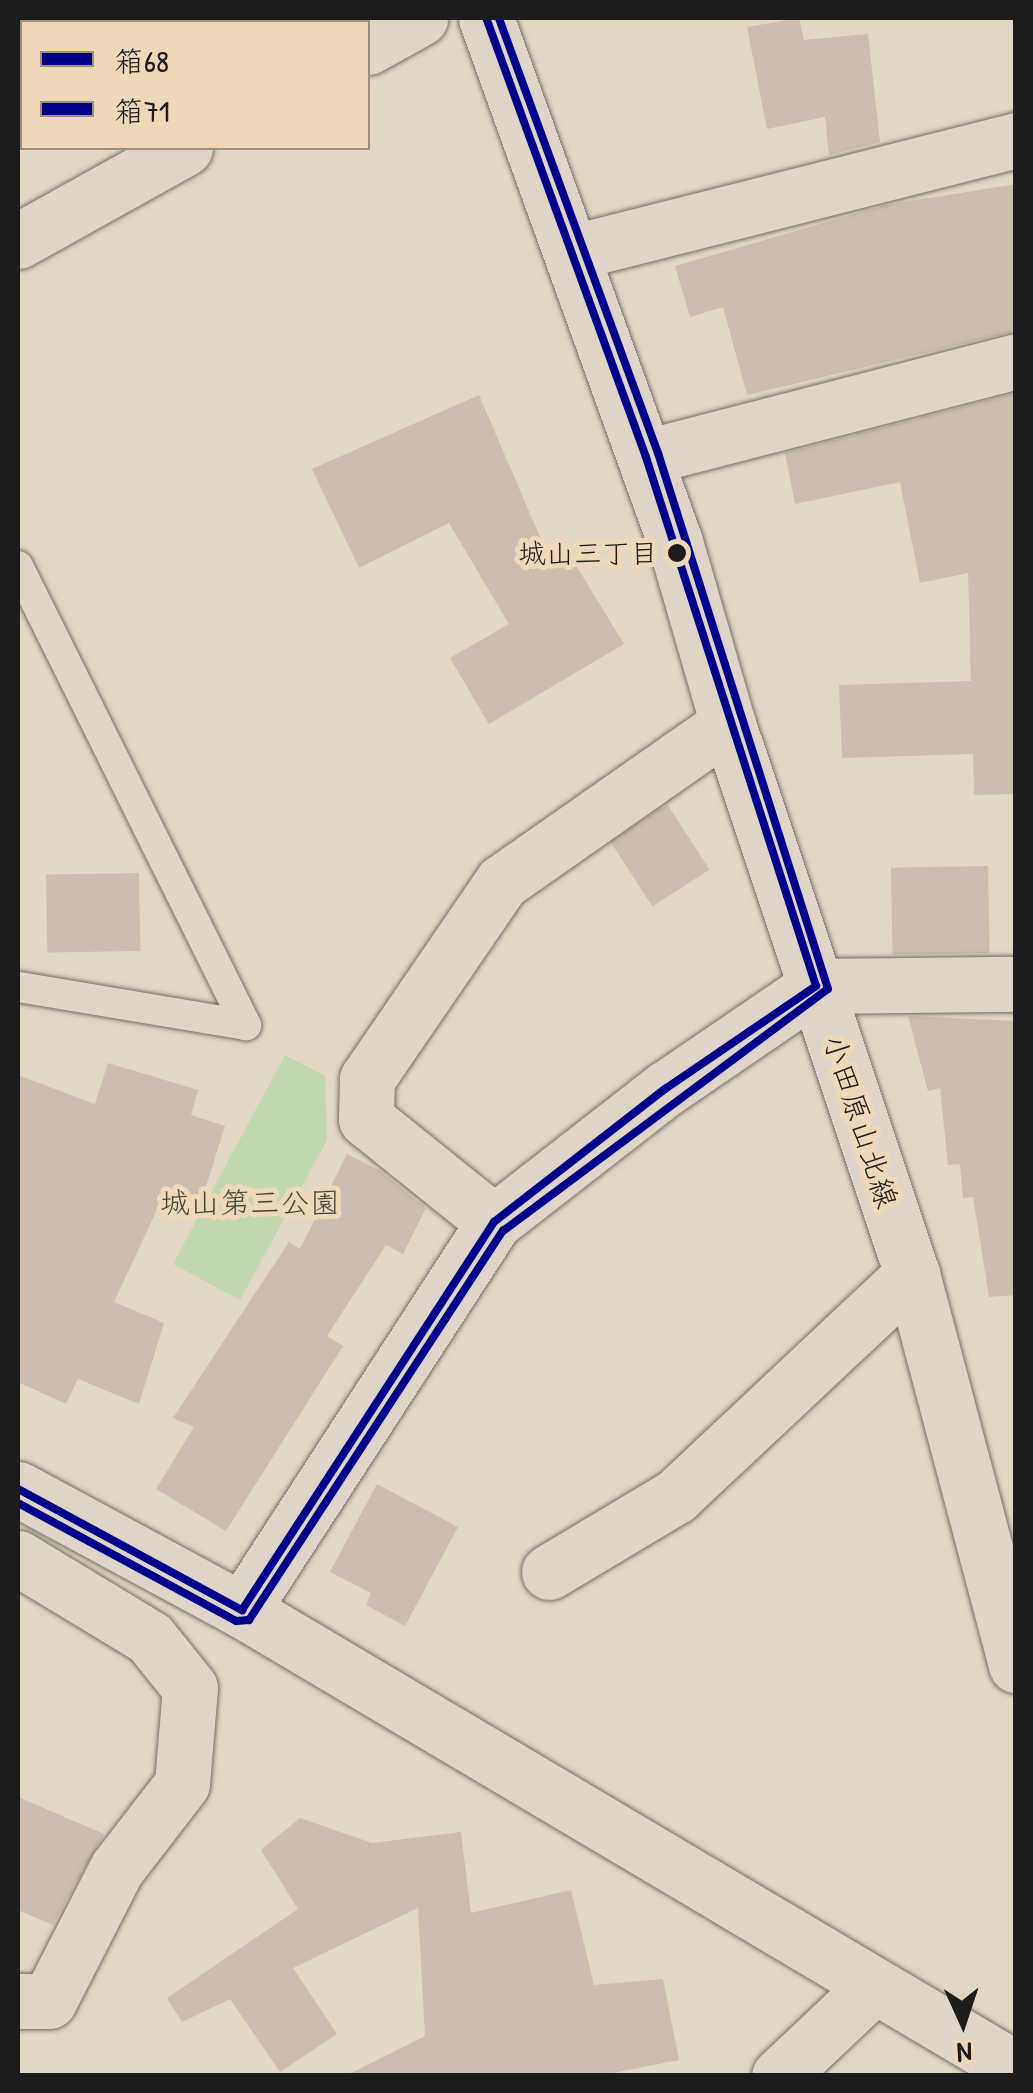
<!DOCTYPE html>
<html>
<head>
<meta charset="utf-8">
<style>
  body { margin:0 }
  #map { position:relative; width:1033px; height:2093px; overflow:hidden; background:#e2d6c4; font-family:"Patrick Hand","Klee One",sans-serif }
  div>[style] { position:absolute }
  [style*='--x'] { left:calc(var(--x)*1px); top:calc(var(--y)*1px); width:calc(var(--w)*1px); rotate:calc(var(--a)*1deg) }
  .green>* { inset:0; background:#c1d8ae }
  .building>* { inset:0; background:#cbbdb0; transform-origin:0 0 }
  .roads { filter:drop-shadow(0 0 2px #757068) drop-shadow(0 0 2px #757068) }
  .service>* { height:30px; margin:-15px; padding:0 15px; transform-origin:15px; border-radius:15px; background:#ded5c8 }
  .minor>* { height:55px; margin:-27.5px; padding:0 27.5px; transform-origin:27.5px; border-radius:27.5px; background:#ded5c8 }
  .tertiary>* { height:55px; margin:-27.5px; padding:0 27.5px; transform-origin:27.5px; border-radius:27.5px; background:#ded5c8 }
  .primary>* { height:55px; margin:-27.5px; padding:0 27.5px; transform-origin:27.5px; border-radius:27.5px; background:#ded5c8 }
  .bus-1>* { height:8px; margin:-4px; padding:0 4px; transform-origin:4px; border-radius:4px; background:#00008b }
  .bus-2>* { height:8px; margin:-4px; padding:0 4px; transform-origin:4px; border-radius:4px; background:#00008b }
  .dots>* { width:28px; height:28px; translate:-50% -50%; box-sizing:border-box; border:5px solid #efd8b7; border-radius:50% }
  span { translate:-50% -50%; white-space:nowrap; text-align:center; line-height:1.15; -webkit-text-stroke:10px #efd8b7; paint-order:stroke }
  .bus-label { font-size:28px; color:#1c1c1c }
  .right { translate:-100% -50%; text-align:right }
  .street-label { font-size:30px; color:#1c1c1c }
  .park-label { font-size:30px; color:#3e4c3c }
  .frame { position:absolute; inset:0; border:20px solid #1c1c1c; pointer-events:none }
  .legend { position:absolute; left:20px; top:20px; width:350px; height:130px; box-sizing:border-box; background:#efd8b7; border:2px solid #9b8d79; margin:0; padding:12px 18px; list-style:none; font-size:30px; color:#1c1c1c }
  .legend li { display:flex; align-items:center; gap:20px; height:50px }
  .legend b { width:50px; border:2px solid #9b8d79 }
  .north { position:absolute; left:913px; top:1973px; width:100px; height:100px; -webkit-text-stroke:8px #efd8b7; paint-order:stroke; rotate:177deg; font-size:28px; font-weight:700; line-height:40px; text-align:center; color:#1c1c1c }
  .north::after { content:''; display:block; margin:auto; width:35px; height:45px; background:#1c1c1c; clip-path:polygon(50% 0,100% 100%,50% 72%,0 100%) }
</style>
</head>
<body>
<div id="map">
  <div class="green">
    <div style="clip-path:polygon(285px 1055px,325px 1076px,327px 1140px,240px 1300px,173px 1264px)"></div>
  </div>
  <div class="building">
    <div style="clip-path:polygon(799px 18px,804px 40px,868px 34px,880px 142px,829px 155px,825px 117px,767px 129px,747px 27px)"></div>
    <div style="clip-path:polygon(1016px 184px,1016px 331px,747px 395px,723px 307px,690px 317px,675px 266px,886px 205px)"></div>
    <div style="clip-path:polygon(1016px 393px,1016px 794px,974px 795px,973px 754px,842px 758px,839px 685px,971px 681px,968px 573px,920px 583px,900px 482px,795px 504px,785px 453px)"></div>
    <div style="clip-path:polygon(479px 395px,546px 551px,562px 542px,624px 644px,489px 724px,450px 658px,509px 624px,449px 523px,359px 568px,312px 469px)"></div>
    <div style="left:667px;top:804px;width:78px;height:68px;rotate:57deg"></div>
    <div style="left:988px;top:866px;width:87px;height:97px;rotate:89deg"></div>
    <div style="left:139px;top:873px;width:78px;height:93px;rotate:89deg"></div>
    <div style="clip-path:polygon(908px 1016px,1016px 1021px,1016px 1295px,989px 1297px,973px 1197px,963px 1198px,960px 1164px,948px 1165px,940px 1088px,928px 1091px)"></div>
    <div style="clip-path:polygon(108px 1063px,198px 1090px,191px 1115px,225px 1126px,202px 1199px,167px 1188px,114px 1302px,164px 1323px,139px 1404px,78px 1379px,66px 1404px,18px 1382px,18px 1075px,95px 1104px)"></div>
    <div style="clip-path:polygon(347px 1154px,379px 1170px,426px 1208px,403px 1254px,386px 1245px,327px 1336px,343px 1346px,226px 1531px,156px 1489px,194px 1427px,173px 1418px,289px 1242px,300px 1249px)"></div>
    <div style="clip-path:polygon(377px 1484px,458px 1527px,405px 1626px,366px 1605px,371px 1593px,330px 1572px)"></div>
    <div style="clip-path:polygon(18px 1797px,104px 1834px,53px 1925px,18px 1910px)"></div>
    <div style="clip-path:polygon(300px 1818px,372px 1843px,461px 1832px,471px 1913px,571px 1890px,594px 1985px,663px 1979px,679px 2060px,598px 2076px,345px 2076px,425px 2036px,418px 1908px,293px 1968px,337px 2034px,280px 2072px,230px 1999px,182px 2022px,167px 1998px,298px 1909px,261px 1850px)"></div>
  </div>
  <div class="roads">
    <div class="service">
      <div style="--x:18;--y:566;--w:513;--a:63.58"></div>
      <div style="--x:246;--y:1025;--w:231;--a:-170.5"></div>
    </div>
    <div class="minor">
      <div style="--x:368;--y:47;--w:60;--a:-29.1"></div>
      <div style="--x:18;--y:241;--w:191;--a:-29.1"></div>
      <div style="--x:574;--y:252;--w:456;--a:-14.2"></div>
      <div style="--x:646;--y:457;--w:382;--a:-14.5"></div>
      <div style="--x:816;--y:986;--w:200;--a:-0.6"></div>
      <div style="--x:494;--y:1222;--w:164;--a:-141.2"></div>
      <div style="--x:366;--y:1119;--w:40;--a:-88.6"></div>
      <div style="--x:367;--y:1079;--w:239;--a:-55.6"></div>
      <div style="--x:502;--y:882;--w:276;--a:-35"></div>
      <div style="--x:18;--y:1558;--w:154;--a:31.2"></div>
      <div style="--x:150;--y:1638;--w:64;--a:51.3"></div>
      <div style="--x:190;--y:1688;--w:96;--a:94.8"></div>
      <div style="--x:182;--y:1784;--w:106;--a:127.7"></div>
      <div style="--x:117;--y:1868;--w:149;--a:117.1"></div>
      <div style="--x:49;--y:2001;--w:31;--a:180"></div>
      <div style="--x:549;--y:1572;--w:148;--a:-30.9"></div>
      <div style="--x:676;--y:1496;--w:324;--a:-43.2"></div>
      <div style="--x:779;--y:2076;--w:129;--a:-43.4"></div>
    </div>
    <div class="tertiary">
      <div style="--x:18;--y:1489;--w:255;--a:28.4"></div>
      <div style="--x:242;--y:1610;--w:900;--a:30.67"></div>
      <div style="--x:242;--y:1610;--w:463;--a:-57"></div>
      <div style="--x:494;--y:1222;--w:217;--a:-37.9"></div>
      <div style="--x:665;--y:1089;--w:183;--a:-34.3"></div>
    </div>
    <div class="primary">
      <div style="--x:486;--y:18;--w:557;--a:70.17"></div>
      <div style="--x:675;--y:542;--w:190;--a:73.8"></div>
      <div style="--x:728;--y:724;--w:580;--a:71.5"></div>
      <div style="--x:912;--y:1274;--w:405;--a:75.1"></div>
    </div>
  </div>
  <div class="bus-1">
    <div style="--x:18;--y:1489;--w:255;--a:28.4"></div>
    <div style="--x:242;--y:1610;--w:463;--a:-57"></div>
    <div style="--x:494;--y:1222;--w:217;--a:-37.9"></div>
    <div style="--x:665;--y:1089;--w:183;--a:-34.3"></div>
    <div style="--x:816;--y:986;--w:556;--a:-107.82"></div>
    <div style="--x:646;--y:457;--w:467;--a:-110"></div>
  </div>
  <div class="bus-2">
    <div style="--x:18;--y:1503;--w:248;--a:28.4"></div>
    <div style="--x:236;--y:1621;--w:13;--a:-4"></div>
    <div style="--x:249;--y:1620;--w:465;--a:-56.9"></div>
    <div style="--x:503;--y:1231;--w:405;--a:-36.7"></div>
    <div style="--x:828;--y:989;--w:562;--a:-107.6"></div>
    <div style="--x:658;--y:453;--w:463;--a:-110.1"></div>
  </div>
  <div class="dots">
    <div style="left:677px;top:553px;background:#1c1c1c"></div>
  </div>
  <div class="bus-label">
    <span class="right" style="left:658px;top:553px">城山三丁目</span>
  </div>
  <div class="street-label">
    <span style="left:861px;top:1121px;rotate:72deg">小田原山北線</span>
  </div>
  <div class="park-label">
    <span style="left:250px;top:1202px">城山第三公園</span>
  </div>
  <div class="frame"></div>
  <ul class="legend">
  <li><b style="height:12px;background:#00008b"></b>箱68</li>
  <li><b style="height:12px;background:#00008b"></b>箱71</li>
  </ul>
  <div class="north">N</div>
</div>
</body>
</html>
